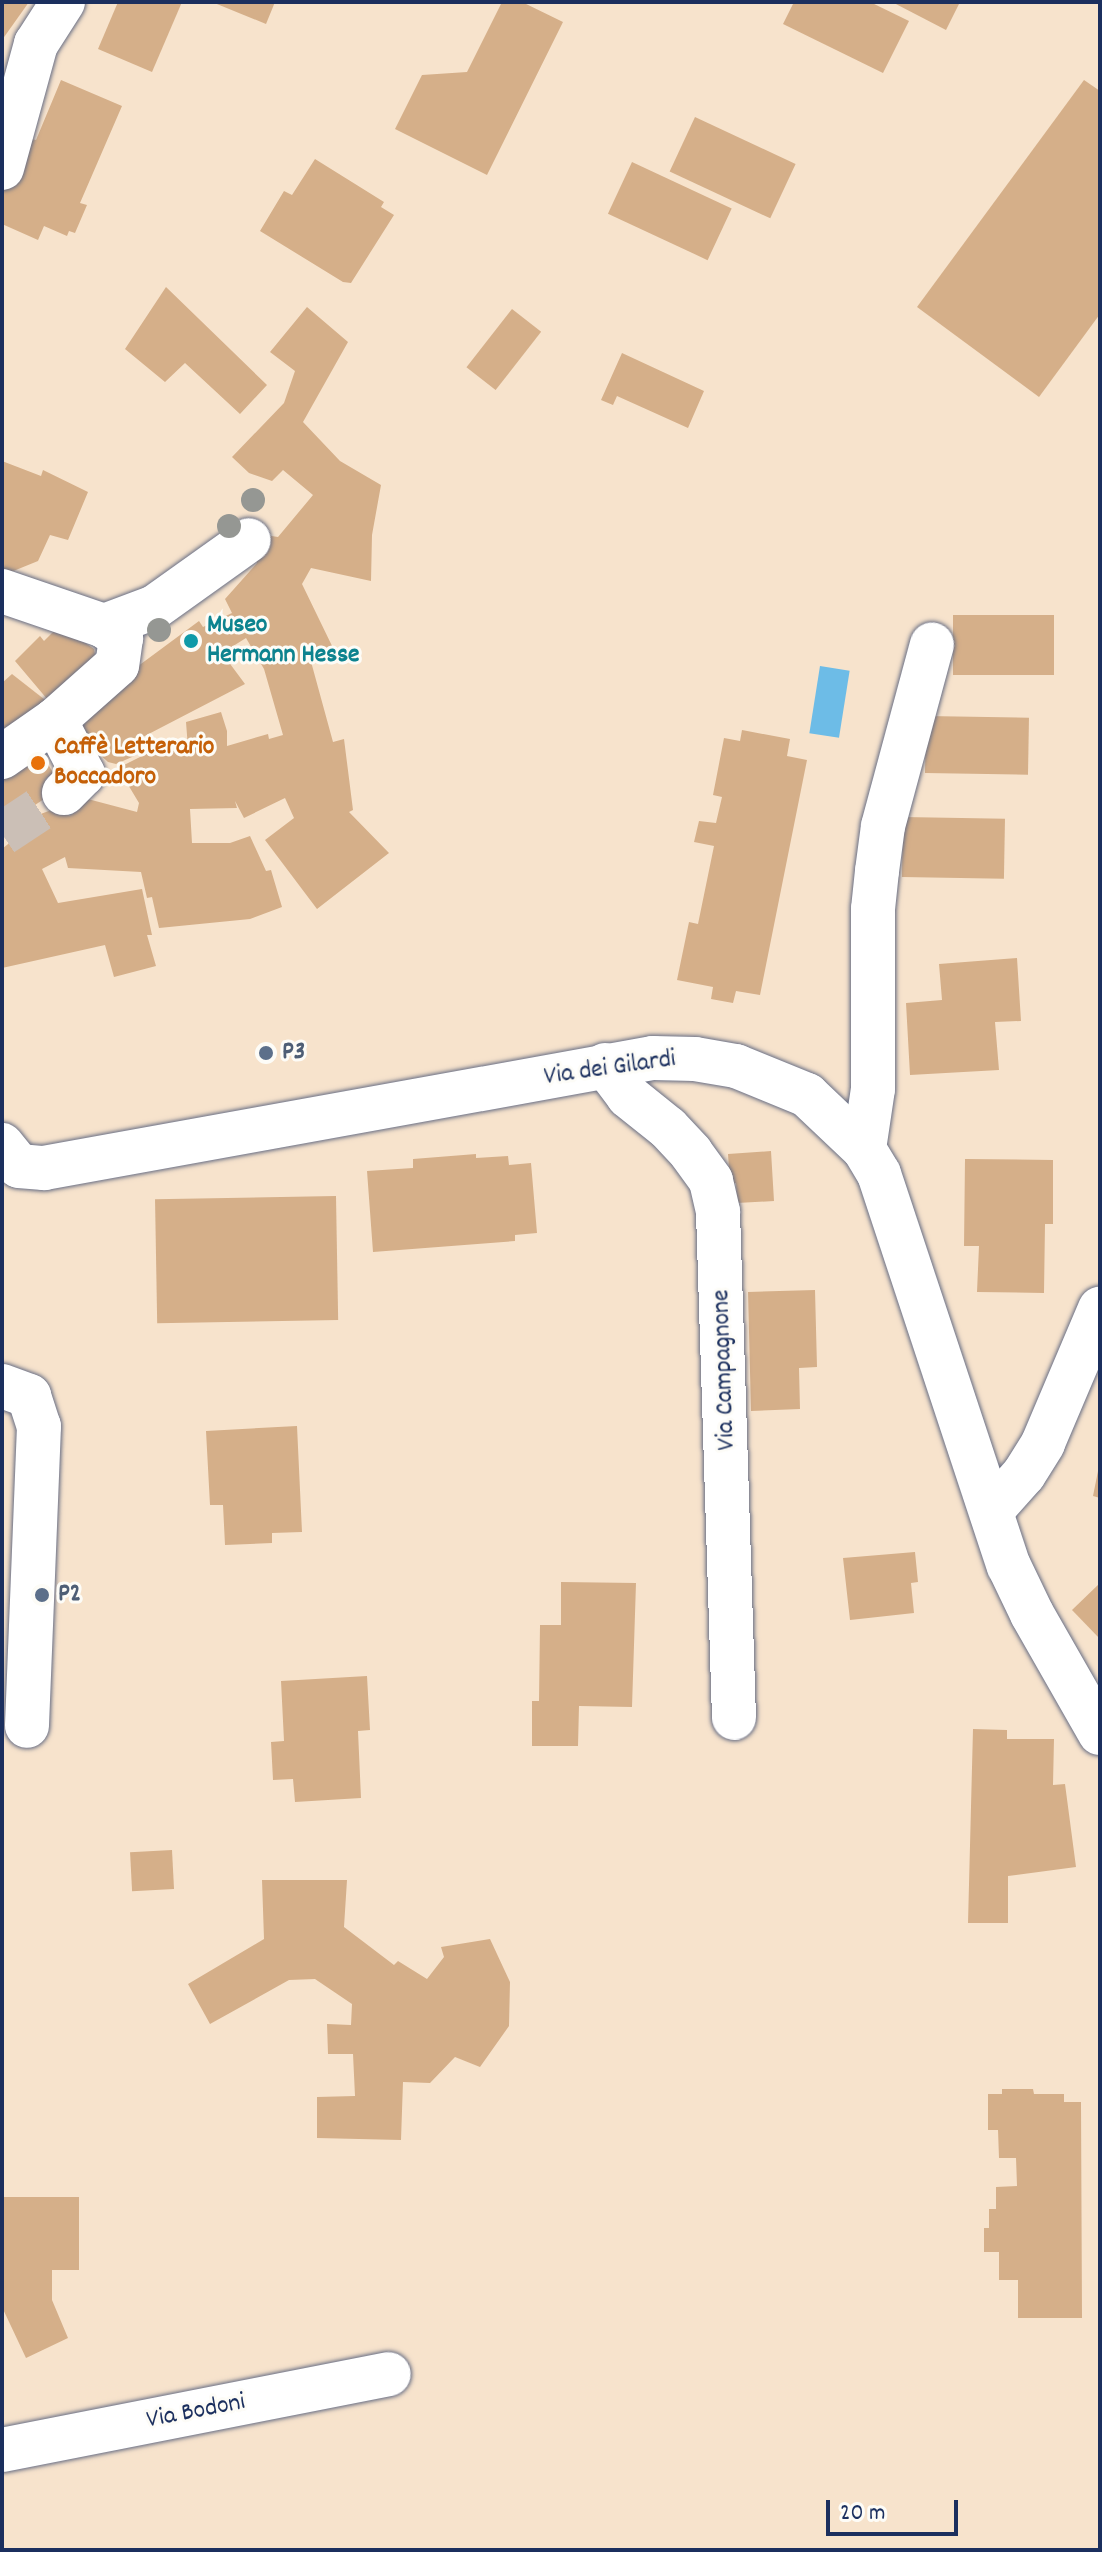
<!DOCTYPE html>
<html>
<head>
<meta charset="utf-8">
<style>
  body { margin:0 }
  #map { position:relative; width:1102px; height:2552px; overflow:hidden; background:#f7e3cc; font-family:Dekko,sans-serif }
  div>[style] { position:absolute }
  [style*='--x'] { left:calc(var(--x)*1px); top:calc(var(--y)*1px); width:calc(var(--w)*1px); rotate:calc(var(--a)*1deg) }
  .water>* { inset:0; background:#6dbce7; transform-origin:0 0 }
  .building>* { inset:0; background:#d5af89; transform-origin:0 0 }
  .minor-tunnel>* { height:44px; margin-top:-22px; transform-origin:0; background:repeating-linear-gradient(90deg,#cbbfb6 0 44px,transparent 0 66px) }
  .roads { filter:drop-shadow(0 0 2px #686e84) drop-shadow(0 0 2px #686e84) }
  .minor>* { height:44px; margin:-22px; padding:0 22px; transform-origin:22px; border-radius:22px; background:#fff }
  .trees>* { width:24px; height:24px; margin:-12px; border-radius:50%; background:#959793 }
  .dots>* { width:22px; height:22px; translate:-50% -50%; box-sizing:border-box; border:4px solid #fdfcf7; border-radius:50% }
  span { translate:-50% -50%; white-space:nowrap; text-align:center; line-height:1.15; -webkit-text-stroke:6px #fdfcf7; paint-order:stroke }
  .culture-label { font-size:26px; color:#0d838f; font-weight:700 }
  .left { translate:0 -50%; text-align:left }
  .food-label { font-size:26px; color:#c56008; font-weight:700 }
  .service-label { font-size:26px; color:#4e5e75; font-weight:700 }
  .street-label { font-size:26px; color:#1b2f5e }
  .frame { position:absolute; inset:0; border:4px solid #1b2f5e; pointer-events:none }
  .scale { position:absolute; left:826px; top:2500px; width:132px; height:36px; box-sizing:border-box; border:4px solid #1b2f5e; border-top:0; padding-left:10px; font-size:24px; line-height:28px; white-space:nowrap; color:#1b2f5e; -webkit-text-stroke:6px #fdfcf7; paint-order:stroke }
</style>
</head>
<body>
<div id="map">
  <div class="water">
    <div style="left:820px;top:666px;width:30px;height:68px;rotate:9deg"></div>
  </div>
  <div class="building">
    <div style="clip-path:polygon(2px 2px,29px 2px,2px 40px)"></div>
    <div style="clip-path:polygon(118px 2px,182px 2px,152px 72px,98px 49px)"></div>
    <div style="clip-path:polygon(212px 2px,275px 2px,266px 24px)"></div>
    <div style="clip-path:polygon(502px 2px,522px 2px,563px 22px,487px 175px,395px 129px,422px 75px,467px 72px)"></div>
    <div style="clip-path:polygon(794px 2px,870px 2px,909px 21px,883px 73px,783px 24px)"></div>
    <div style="clip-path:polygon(892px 2px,960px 2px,946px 30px)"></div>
    <div style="clip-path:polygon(61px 80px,122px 106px,80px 203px,87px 205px,75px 233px,69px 231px,67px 236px,44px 226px,38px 240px,2px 224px,2px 175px,31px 139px,36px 140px)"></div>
    <div style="clip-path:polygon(1084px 80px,1100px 91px,1100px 314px,1039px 397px,917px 307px)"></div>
    <div style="left:695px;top:117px;width:111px;height:60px;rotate:25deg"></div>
    <div style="clip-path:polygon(315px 159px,384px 202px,381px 207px,394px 215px,351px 283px,343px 282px,260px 231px,284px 191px,292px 195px)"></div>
    <div style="left:632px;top:162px;width:110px;height:57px;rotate:25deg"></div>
    <div style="clip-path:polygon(166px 287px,267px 385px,240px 414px,185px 363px,165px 382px,125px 349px)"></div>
    <div style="clip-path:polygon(307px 307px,348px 342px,303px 422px,340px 461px,381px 485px,372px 535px,371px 581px,311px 568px,302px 584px,334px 650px,310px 658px,333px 742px,344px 739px,353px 810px,349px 812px,389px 853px,317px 909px,265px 840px,294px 818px,285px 798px,244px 818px,235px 801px,237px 808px,190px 809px,192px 843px,230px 843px,250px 836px,266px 871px,271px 870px,282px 907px,250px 919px,159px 928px,152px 897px,147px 898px,141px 872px,68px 868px,65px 857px,42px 869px,58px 903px,142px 889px,152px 935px,147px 935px,156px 966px,114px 977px,105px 945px,2px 968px,2px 849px,30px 826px,27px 819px,84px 798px,137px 812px,139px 803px,118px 768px,148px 753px,148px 756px,188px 748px,186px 722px,221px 712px,227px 731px,227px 746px,268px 734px,269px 739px,283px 735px,264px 669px,246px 638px,222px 653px,245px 684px,139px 739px,148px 750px,116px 764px,108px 762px,96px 751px,77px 717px,126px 675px,199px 621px,203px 627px,232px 613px,225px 599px,257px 563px,254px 551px,265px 535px,278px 537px,313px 495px,283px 470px,272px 481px,249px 473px,232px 457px,284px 403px,295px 371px,270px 352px)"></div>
    <div style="left:512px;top:309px;width:37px;height:74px;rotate:38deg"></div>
    <div style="clip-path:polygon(622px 353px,704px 391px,688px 428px,617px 396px,613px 405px,601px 400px)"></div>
    <div style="clip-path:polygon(2px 461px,41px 476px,43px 470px,88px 492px,68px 540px,50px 535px,38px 561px,6px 574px,2px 573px)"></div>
    <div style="left:953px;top:615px;width:101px;height:60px"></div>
    <div style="clip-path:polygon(60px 625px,94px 649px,98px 673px,53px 706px,15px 661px,40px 636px,44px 641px)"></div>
    <div style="clip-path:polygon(12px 674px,49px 703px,2px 748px,2px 683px)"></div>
    <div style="left:926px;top:716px;width:103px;height:57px;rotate:1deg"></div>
    <div style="clip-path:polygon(742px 730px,790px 739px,787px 756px,807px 760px,760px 995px,736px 991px,733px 1003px,711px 999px,713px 987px,677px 980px,689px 922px,698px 924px,714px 846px,694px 842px,699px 821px,716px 823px,722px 797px,713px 795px,724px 738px,740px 741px)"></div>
    <div style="clip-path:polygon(33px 740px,62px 787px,2px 827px,2px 765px)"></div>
    <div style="left:903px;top:817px;width:102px;height:60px;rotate:1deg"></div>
    <div style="clip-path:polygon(1017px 958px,1021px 1021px,995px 1022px,999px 1070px,910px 1075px,906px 1003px,942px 1000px,939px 964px)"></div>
    <div style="clip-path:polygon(771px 1151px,774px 1201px,737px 1203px,736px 1183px,730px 1184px,728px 1154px)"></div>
    <div style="clip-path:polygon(476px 1154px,476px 1158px,508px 1156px,509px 1165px,531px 1163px,537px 1233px,515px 1235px,515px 1241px,373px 1252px,367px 1171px,413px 1168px,413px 1159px)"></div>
    <div style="clip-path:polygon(965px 1159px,1053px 1160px,1053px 1224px,1045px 1224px,1044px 1293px,977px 1292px,979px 1246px,964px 1246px)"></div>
    <div style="left:336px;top:1196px;width:124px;height:181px;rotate:89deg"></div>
    <div style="clip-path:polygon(815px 1290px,817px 1367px,799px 1368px,800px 1409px,751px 1411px,748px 1292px)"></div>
    <div style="clip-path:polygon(297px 1426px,302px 1532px,272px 1533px,272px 1543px,225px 1545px,223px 1505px,210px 1505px,206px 1431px)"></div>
    <div style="clip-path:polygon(1099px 1466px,1100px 1466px,1100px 1498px,1093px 1496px)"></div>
    <div style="clip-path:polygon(915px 1552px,918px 1582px,911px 1583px,914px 1613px,850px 1620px,843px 1558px)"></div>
    <div style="clip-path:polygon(561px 1582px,636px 1583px,632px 1707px,579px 1706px,578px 1746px,532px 1746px,532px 1701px,539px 1701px,540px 1625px,561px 1625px)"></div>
    <div style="clip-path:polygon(1100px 1583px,1100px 1639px,1072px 1610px)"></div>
    <div style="clip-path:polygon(367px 1676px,370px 1730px,358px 1731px,361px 1798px,295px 1802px,293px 1779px,273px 1780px,271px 1742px,284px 1741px,281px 1681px)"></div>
    <div style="clip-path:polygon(973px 1729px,1007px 1730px,1007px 1739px,1054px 1739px,1053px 1785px,1065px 1784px,1076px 1867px,1008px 1876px,1008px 1923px,968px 1923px)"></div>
    <div style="left:172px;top:1850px;width:39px;height:42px;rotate:87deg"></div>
    <div style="clip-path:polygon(262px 1880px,347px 1880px,344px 1927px,394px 1965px,398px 1961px,427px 1979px,444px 1957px,441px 1947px,490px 1939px,510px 1982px,509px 2026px,480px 2067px,455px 2057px,430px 2083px,403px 2082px,401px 2140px,317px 2138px,317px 2097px,355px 2096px,353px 2054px,328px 2054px,327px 2024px,351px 2025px,352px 2004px,315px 1979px,289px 1980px,210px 2024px,188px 1984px,264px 1939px)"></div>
    <div style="clip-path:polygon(1002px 2089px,1033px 2089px,1034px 2094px,1064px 2094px,1064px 2102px,1081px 2102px,1082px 2318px,1018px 2318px,1018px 2280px,999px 2280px,999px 2252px,984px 2252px,984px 2228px,989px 2228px,989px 2209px,996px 2209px,996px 2187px,1017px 2186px,1016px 2158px,999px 2158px,998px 2130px,988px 2130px,988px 2094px,1002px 2094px)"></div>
    <div style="clip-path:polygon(2px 2197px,79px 2197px,79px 2270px,52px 2270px,52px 2300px,68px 2338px,26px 2358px,2px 2307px)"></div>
  </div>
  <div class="minor-tunnel">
    <div style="--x:2;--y:834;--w:74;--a:-33.5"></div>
  </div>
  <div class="roads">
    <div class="minor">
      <div style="--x:2;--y:168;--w:129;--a:-74.7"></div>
      <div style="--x:36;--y:44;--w:50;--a:-57.3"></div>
      <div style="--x:2;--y:591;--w:108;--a:18.9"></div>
      <div style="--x:104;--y:626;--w:21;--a:35"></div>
      <div style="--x:121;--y:638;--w:27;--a:98"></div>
      <div style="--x:117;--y:665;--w:83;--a:138.4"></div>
      <div style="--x:55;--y:720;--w:61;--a:62.6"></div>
      <div style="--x:83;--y:774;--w:27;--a:135"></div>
      <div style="--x:104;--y:626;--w:54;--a:-20.4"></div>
      <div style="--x:155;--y:607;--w:115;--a:-35.5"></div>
      <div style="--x:2;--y:757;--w:65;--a:-34.9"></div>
      <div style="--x:605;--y:1065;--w:39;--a:53"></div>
      <div style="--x:628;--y:1096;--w:51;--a:38.7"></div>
      <div style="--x:668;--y:1128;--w:34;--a:47"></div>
      <div style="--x:691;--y:1153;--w:34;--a:54"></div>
      <div style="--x:711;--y:1181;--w:32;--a:77"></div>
      <div style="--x:718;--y:1212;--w:506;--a:88.19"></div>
      <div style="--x:2;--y:1145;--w:27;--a:51"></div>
      <div style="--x:19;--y:1166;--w:25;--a:5"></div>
      <div style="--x:44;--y:1168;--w:619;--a:-10.24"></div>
      <div style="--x:653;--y:1058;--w:42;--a:1.4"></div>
      <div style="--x:695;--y:1059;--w:42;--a:9.7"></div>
      <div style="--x:736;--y:1066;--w:77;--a:22.2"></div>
      <div style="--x:807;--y:1095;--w:79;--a:43.5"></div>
      <div style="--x:864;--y:1149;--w:29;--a:59"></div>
      <div style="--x:879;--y:1174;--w:413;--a:71.7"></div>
      <div style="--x:1009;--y:1566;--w:53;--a:64.4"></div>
      <div style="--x:1032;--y:1614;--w:137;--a:60.3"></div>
      <div style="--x:864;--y:1149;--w:61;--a:-81.5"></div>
      <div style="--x:873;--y:1089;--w:180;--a:-90"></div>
      <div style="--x:873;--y:909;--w:38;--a:-84"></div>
      <div style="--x:877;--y:871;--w:45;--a:-82.4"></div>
      <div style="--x:883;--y:826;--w:188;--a:-74.9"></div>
      <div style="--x:2;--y:1386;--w:29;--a:20"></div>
      <div style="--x:29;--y:1396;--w:32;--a:72"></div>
      <div style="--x:39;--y:1426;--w:300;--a:92.3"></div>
      <div style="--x:992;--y:1510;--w:48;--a:-48.4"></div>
      <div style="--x:1024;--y:1474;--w:36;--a:-58"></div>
      <div style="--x:1043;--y:1443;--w:146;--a:-67"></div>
      <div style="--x:2;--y:2450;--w:394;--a:-11.1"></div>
    </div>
  </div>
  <div class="trees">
    <div style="left:253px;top:500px"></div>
    <div style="left:229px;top:526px"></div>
    <div style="left:159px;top:630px"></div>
  </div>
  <div class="dots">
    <div style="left:191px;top:641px;background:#0f9aa8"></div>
    <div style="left:38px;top:763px;background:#e8710a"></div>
    <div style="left:266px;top:1053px;background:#5c6f8a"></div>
    <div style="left:42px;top:1595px;background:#5c6f8a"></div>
  </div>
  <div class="culture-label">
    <span class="left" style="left:207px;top:641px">Museo<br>Hermann Hesse</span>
  </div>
  <div class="food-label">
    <span class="left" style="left:54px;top:763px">Caffè Letterario<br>Boccadoro</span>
  </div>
  <div class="service-label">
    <span class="left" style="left:282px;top:1053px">P3</span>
    <span class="left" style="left:58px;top:1595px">P2</span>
  </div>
  <div class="street-label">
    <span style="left:610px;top:1069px;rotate:-8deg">Via dei Gilardi</span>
    <span style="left:725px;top:1370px;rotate:-92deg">Via Campagnone</span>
    <span style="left:196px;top:2412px;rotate:-11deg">Via Bodoni</span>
  </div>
  <div class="frame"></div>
  <div class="scale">20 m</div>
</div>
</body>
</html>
